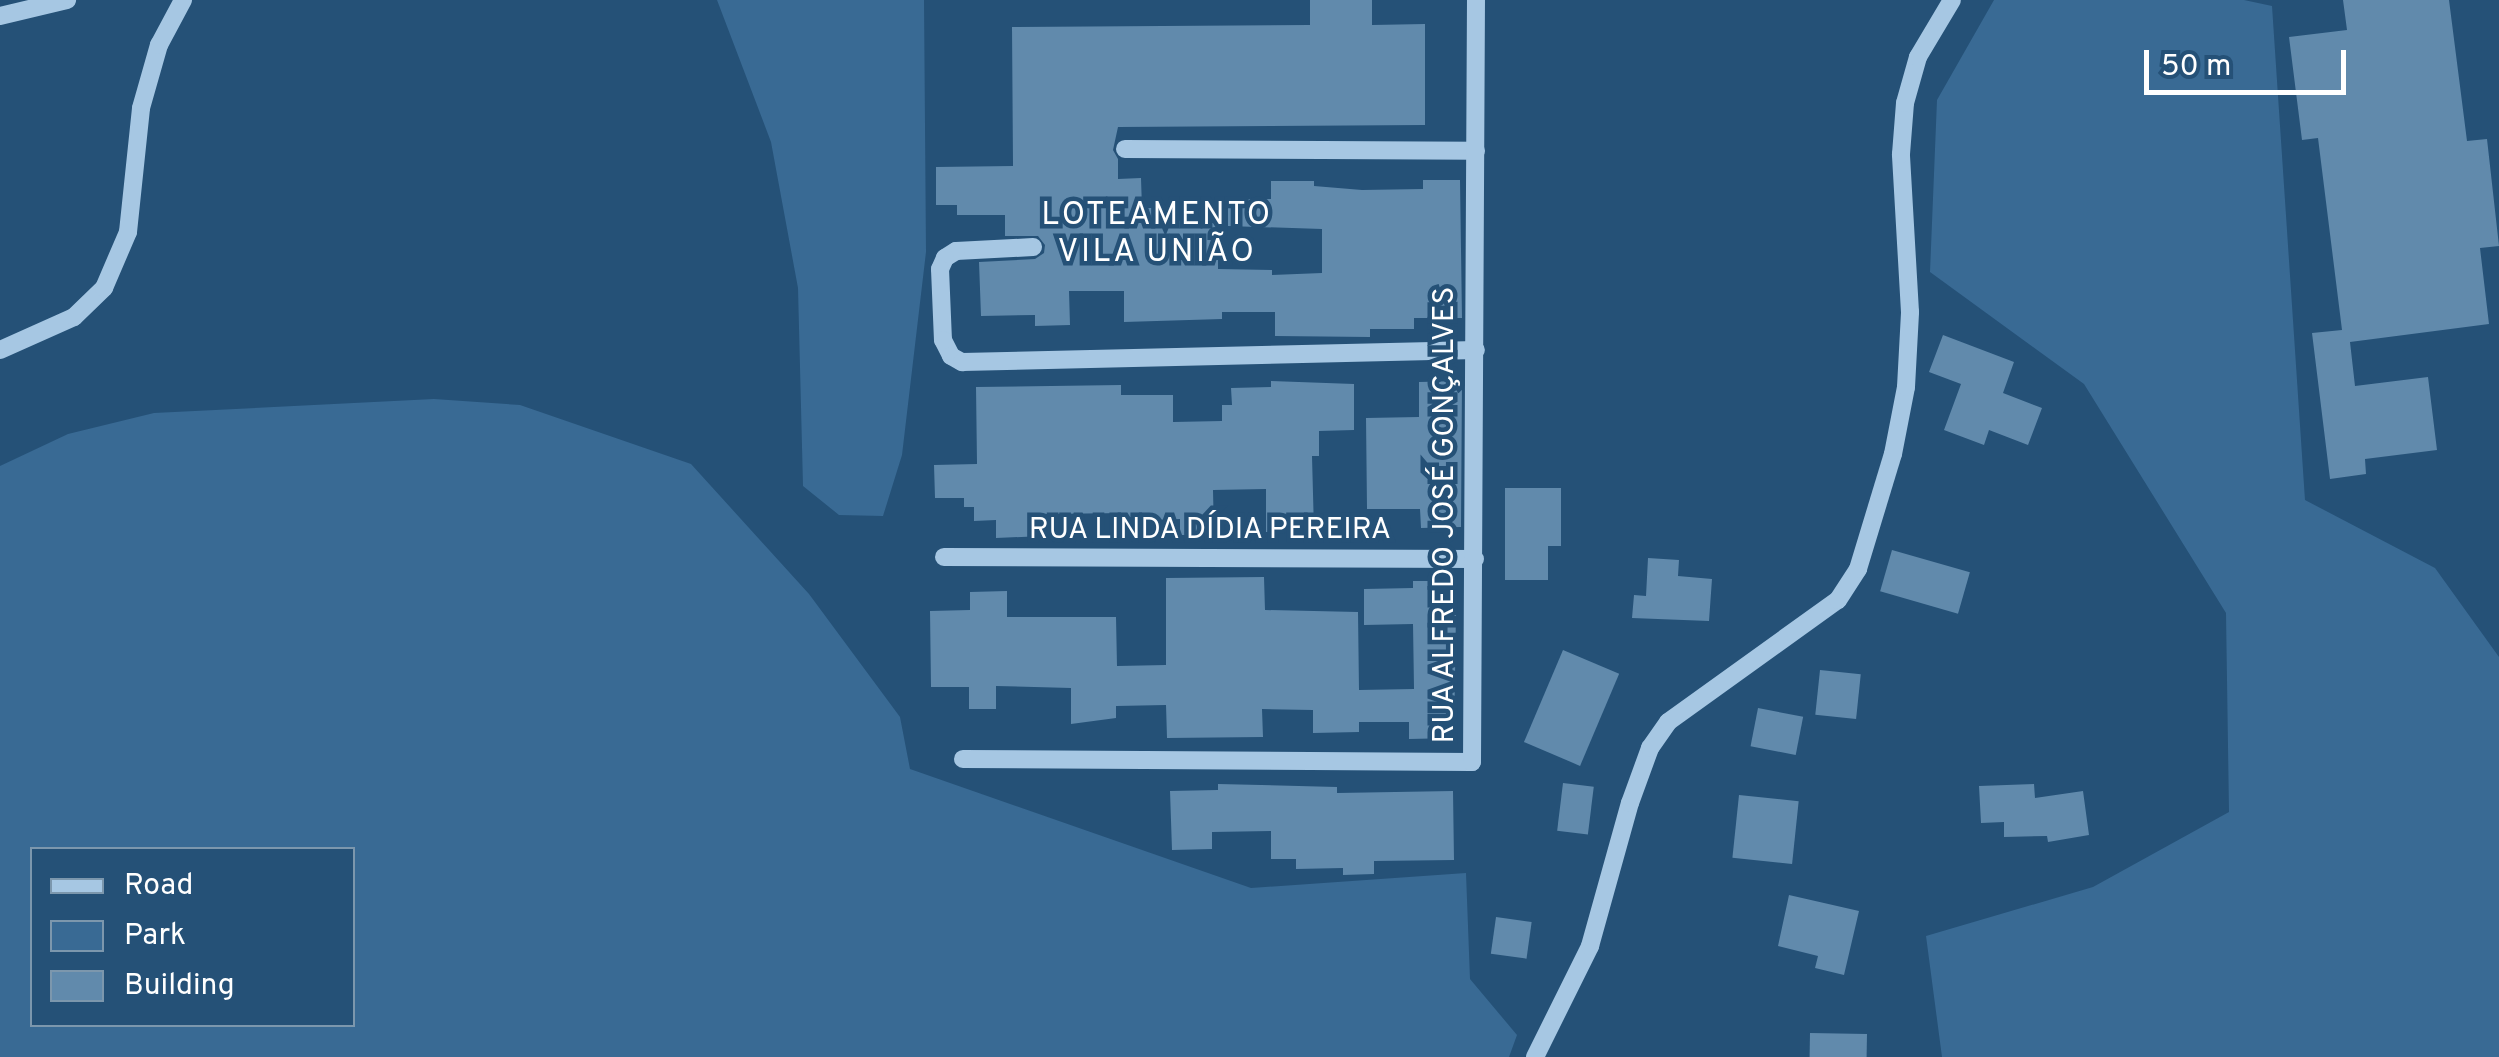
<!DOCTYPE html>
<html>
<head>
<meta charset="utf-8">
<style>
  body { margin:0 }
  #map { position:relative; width:2499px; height:1057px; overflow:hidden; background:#255177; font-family:Overpass,sans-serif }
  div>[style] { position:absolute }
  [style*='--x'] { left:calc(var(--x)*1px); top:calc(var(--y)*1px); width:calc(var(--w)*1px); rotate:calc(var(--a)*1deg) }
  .green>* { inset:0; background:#396a94 }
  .building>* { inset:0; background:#618aac; transform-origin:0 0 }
  .minor>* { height:18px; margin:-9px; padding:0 9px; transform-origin:9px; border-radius:9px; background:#a6c7e3 }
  span { translate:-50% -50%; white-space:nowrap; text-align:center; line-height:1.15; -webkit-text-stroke:9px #255177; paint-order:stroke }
  .street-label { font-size:30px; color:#fff }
  .neighbourhood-label { font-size:32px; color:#fff; letter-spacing:2.5px }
  .legend { position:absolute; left:30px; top:847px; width:325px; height:180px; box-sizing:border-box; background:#255177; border:2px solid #7c97ad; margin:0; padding:12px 18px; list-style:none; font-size:30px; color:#fff }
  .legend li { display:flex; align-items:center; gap:20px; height:50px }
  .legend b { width:50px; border:2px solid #7c97ad }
  .scale { position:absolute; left:2144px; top:50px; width:202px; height:45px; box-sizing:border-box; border:5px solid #fff; border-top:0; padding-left:12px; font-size:30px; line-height:35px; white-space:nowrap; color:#fff; -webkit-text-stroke:8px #255177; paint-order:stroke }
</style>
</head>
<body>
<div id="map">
  <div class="green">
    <div style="clip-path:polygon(717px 0,924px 0,926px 252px,902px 455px,883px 516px,839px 515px,803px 486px,798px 288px,771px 142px)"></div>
    <div style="clip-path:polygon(1994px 0,2244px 0,2272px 6px,2305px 500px,2435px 568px,2499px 657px,2499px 1057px,1942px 1057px,1926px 936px,2093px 887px,2229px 812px,2226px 613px,2084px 384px,1930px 272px,1937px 100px)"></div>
    <div style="clip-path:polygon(evenodd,434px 399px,520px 405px,691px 464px,809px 594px,900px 717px,910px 769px,1251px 888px,1466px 873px,1470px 979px,1517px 1035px,1509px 1057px,0 1057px,0 466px,68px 434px,154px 413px,434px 399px,32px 850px,352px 850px,352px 1024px,32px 1024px,32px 850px)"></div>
  </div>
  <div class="building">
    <div style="clip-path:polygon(1310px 0,1372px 0,1372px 25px,1425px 24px,1425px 125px,1118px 127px,1113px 150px,1118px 159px,1118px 179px,1141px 178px,1142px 208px,1166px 208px,1166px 221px,1218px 220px,1218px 269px,1272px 270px,1272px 275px,1322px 273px,1322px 229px,1228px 226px,1228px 199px,1271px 199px,1271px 181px,1314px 181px,1314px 186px,1362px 190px,1423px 189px,1423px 180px,1460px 180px,1462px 318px,1414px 318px,1414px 329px,1370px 329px,1370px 337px,1275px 336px,1275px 312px,1222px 312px,1222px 319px,1124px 322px,1124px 291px,1069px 291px,1070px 325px,1035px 326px,1035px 315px,981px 316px,979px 262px,1035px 259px,1044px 253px,1045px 245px,1038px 236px,1005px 236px,1005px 215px,957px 215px,957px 205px,936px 205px,936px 167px,1013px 166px,1012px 27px,1310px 25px)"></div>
    <div style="clip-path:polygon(2343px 0,2449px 0,2467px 141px,2487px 139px,2499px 246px,2480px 248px,2489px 324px,2350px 342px,2355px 386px,2428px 377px,2437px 450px,2365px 459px,2366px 474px,2330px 479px,2312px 333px,2342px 330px,2318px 138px,2302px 140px,2289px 37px,2347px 30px)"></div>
    <div style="clip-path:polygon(1943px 335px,2014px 362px,2003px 393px,2042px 408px,2028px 445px,1989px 430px,1984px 445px,1944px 430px,1961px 384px,1929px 372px)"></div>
    <div style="clip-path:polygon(1271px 381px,1354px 384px,1354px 430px,1319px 431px,1319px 456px,1312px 456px,1314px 531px,1266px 532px,1266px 489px,1213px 490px,1214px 535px,1180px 535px,1180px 519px,1128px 521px,1127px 513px,1043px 514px,1043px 536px,996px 538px,996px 520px,974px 521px,974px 507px,964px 507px,964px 498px,935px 498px,934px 465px,977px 464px,976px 387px,1121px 385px,1121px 395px,1173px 395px,1173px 422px,1222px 421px,1222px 405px,1232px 405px,1231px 388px,1271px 387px)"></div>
    <div style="clip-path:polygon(1462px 381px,1461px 527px,1421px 528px,1420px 509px,1367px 509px,1366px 418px,1419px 417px,1419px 382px)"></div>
    <div style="clip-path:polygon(1505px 488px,1561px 488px,1561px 546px,1548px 546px,1548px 580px,1505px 580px)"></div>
    <div style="left:1892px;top:550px;width:81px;height:43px;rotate:16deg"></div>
    <div style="clip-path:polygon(1648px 558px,1679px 560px,1678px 576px,1712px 579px,1709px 621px,1632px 618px,1634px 595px,1646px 596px)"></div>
    <div style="clip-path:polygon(1264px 577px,1265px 610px,1358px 612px,1359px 690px,1414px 689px,1413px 624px,1364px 625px,1364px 589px,1413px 588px,1413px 581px,1437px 581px,1438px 613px,1456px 613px,1454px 738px,1409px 739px,1409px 722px,1359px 722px,1359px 732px,1313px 733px,1313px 710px,1262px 709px,1263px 737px,1167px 738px,1166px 705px,1116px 706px,1116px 718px,1071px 724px,1071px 688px,996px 686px,996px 709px,969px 709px,969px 687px,931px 687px,930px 611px,970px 610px,970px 592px,1007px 591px,1007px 617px,1116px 617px,1117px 666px,1166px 665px,1166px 578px)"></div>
    <div style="left:1563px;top:650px;width:61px;height:100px;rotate:23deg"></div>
    <div style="left:1820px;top:670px;width:41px;height:45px;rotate:6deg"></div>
    <div style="left:1758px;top:708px;width:46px;height:39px;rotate:11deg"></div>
    <div style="left:1563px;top:783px;width:31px;height:48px;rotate:7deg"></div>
    <div style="clip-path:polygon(1218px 784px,1337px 787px,1337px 793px,1453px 791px,1454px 860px,1374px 861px,1374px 874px,1343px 875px,1343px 868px,1296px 869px,1296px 859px,1271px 859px,1271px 831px,1212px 832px,1212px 849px,1172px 850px,1170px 791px,1218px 790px)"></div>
    <div style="clip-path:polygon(2034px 784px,2035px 798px,2083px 791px,2089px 835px,2048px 842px,2047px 836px,2004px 837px,2004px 822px,1981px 823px,1979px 786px)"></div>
    <div style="left:1739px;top:795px;width:60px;height:63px;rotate:6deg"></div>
    <div style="clip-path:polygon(1789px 895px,1859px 911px,1844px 975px,1815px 968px,1818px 956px,1778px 946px)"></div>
    <div style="left:1496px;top:917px;width:36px;height:37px;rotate:8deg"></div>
    <div style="left:1810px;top:1033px;width:57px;height:24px;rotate:1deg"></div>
  </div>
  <div class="minor">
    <div style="--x:0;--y:16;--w:69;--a:-13.4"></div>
    <div style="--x:1125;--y:149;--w:351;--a:0.3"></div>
    <div style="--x:1033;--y:247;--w:77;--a:177"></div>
    <div style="--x:956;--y:251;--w:13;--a:148"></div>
    <div style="--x:945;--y:258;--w:12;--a:114"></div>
    <div style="--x:940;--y:269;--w:71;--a:87.6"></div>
    <div style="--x:943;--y:340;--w:18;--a:63"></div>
    <div style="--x:951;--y:356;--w:13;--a:29"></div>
    <div style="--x:962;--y:362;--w:514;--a:-1.34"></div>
    <div style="--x:0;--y:350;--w:81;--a:-24"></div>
    <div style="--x:74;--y:317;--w:42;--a:-44"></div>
    <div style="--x:104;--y:288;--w:61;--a:-66.8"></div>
    <div style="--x:128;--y:232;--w:125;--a:-84"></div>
    <div style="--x:141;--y:108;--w:66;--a:-74.1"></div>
    <div style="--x:159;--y:45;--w:51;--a:-61.9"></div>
    <div style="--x:944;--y:557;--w:531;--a:0.22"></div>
    <div style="--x:963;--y:759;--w:509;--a:0.34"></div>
    <div style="--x:1472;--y:762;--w:762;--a:-89.7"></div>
    <div style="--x:1535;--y:1057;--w:124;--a:-63.6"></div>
    <div style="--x:1590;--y:946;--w:148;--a:-74.4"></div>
    <div style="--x:1630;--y:803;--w:59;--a:-70"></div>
    <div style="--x:1650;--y:748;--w:32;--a:-55"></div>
    <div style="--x:1668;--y:722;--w:209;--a:-35.7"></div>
    <div style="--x:1838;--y:600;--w:37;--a:-57"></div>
    <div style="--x:1858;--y:569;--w:120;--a:-73.1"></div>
    <div style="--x:1893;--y:454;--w:68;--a:-79"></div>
    <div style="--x:1906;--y:387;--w:75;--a:-86.9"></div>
    <div style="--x:1910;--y:312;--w:158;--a:-93.3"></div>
    <div style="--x:1901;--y:154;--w:51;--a:-85.5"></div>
    <div style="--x:1905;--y:103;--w:48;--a:-74.2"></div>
    <div style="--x:1918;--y:57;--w:66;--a:-59.2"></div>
  </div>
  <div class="street-label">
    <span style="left:1446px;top:515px;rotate:-90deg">RUA ALFREDO JOSÉ GONÇALVES</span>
    <span style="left:1210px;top:531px">RUA LINDA DÍDIA PEREIRA</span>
  </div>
  <div class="neighbourhood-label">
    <span style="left:1157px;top:235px">LOTEAMENTO<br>VILA UNIÃO</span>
  </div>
  <ul class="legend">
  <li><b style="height:12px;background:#a6c7e3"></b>Road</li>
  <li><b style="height:28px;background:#396a94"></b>Park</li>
  <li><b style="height:28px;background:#618aac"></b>Building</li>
  </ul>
  <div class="scale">50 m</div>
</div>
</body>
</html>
